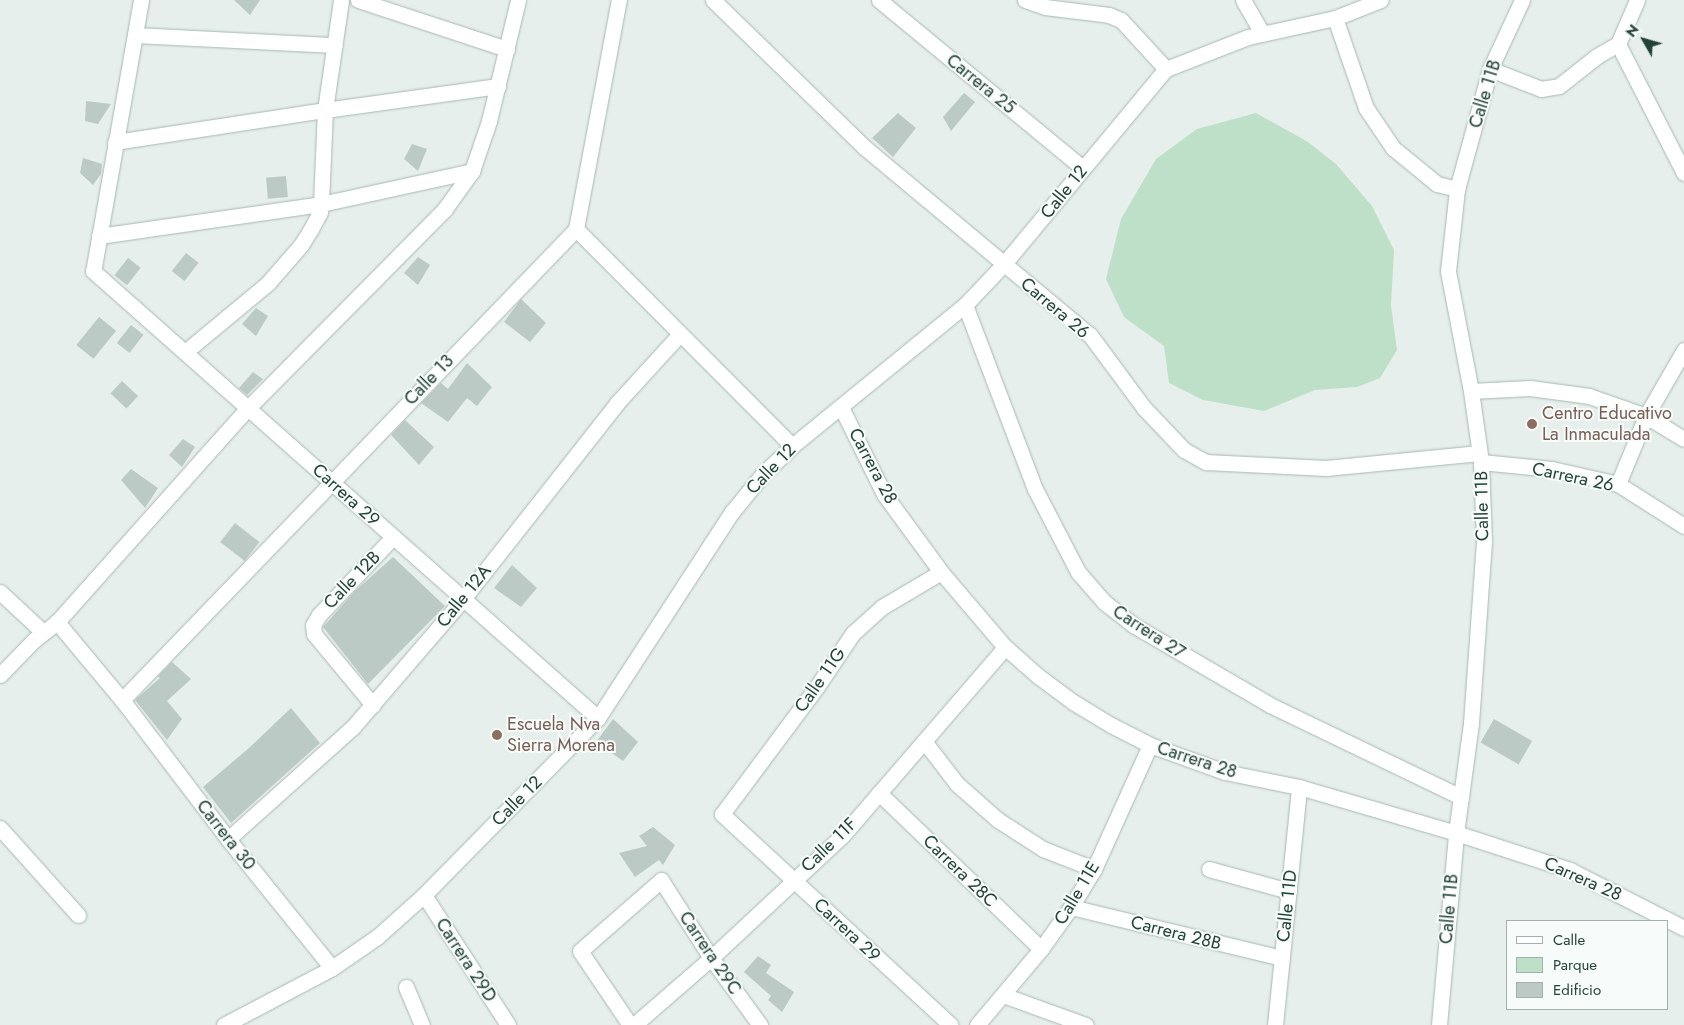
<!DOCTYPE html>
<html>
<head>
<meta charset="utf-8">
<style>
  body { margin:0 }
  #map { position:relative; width:1684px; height:1025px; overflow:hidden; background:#e6efeb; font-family:Jost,sans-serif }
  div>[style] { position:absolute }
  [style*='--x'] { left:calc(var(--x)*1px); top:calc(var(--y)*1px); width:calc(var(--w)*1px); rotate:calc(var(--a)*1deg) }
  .green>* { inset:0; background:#bfe0c8 }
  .building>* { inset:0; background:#bbcac4; transform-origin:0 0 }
  .roads { filter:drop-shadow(0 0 1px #a8b8b2) drop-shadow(0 0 1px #a8b8b2) }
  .minor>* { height:15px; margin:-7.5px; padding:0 7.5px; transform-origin:7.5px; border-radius:7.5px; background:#fff }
  .dots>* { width:14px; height:14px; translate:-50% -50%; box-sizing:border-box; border:2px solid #f7fbf9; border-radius:50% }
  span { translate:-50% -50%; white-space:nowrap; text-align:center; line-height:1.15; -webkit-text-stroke:4px #f7fbf9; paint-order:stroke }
  .street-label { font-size:18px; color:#24423a }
  .education-label { font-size:18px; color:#785e54 }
  .left { translate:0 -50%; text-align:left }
  .legend { position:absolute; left:1506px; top:920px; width:162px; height:90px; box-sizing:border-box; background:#f7fbf9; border:1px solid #a3b1ad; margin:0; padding:6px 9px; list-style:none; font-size:15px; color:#24423a }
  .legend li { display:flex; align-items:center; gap:10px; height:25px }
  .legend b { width:25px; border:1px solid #a3b1ad }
  .north { position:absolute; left:1619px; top:15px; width:50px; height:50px; -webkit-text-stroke:4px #f7fbf9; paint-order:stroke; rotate:308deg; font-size:14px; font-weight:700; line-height:20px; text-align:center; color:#24423a }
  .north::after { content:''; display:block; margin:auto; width:18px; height:22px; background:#24423a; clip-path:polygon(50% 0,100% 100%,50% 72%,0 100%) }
</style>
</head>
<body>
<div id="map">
  <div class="green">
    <div style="clip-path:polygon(1256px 113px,1308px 142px,1336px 164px,1372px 206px,1394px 250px,1391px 305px,1397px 350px,1380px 378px,1357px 387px,1315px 390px,1264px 411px,1203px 400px,1169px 383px,1164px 346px,1124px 317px,1106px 279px,1121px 219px,1156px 159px,1197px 129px)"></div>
  </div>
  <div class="building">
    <div style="clip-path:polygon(234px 0,260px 0,250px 15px)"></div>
    <div style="clip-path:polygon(964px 93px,975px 102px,951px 131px,943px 117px)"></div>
    <div style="clip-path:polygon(86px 101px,111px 104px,98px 124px,85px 121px)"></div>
    <div style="clip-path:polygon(898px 113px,916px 128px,893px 157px,872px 138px)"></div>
    <div style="clip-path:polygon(412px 144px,427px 149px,418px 171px,404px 159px)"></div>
    <div style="clip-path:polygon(83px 158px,102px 164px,101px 174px,93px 185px,80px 173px)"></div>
    <div style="left:286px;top:176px;width:21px;height:20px;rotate:85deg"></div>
    <div style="left:186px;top:253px;width:16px;height:23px;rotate:38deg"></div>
    <div style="clip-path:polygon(418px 257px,430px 265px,418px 285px,404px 273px)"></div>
    <div style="left:128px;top:258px;width:16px;height:22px;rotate:38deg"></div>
    <div style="clip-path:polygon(521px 299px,546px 323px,530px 342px,504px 322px)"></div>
    <div style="clip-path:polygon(256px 308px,268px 316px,256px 336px,242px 324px)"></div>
    <div style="left:99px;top:317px;width:22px;height:36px;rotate:39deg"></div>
    <div style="left:131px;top:325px;width:16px;height:23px;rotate:38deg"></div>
    <div style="clip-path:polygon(467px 363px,492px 387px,477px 406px,467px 398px,448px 422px,421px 403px,441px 383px,448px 389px)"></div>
    <div style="clip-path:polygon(253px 372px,263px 379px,247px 395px,239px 388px)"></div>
    <div style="left:122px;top:381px;width:22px;height:17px;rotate:43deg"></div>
    <div style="clip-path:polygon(405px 420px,434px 447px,419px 465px,391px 435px)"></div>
    <div style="clip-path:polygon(183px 439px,195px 447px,182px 467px,169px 455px)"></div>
    <div style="clip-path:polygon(131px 469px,158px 488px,145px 508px,121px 480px)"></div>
    <div style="left:235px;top:523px;width:31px;height:24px;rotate:38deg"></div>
    <div style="clip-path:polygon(393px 557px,445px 606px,368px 684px,323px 627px,355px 591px)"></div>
    <div style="clip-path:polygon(512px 565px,537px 588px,521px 607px,494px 588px)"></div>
    <div style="clip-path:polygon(172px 662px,191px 679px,167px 701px,182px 719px,167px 740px,135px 700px,160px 678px,158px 676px)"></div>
    <div style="clip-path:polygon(291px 708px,320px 743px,231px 823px,203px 787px,249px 748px)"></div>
    <div style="clip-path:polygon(613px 719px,638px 742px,623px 761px,596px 742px)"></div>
    <div style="left:1494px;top:719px;width:44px;height:27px;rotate:30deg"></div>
    <div style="clip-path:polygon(653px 827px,675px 845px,663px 865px,659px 860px,635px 877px,619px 853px,647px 846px,639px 836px)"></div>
    <div style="clip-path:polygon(758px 956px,771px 965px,766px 973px,794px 992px,782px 1012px,768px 1000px,771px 996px,744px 972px)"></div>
  </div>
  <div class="roads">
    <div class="minor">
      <div style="--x:141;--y:0;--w:275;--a:100"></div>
      <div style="--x:93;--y:271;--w:674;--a:41.51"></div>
      <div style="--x:358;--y:0;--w:157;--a:18.2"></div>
      <div style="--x:713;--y:0;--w:211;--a:44.2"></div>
      <div style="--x:864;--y:147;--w:294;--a:39.8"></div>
      <div style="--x:1090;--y:335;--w:91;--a:53.5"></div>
      <div style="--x:1144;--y:408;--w:58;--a:46.4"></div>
      <div style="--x:1184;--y:450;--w:25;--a:29"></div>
      <div style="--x:1206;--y:462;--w:120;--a:2.9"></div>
      <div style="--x:1326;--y:468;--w:154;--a:-5.6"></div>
      <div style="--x:879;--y:0;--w:264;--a:39.5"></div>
      <div style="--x:1025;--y:0;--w:21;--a:19"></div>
      <div style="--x:1045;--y:7;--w:64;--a:7.1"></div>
      <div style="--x:1109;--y:15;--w:13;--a:23"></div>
      <div style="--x:1121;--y:20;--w:67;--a:47.4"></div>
      <div style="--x:1243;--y:0;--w:39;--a:60"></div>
      <div style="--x:1335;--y:18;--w:95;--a:71"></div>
      <div style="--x:1366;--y:108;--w:48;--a:56"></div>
      <div style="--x:1393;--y:148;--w:57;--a:39.3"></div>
      <div style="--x:1437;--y:184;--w:21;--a:14"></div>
      <div style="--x:135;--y:35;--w:200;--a:2.9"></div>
      <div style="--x:1618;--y:44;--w:145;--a:62.9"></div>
      <div style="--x:1490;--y:69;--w:55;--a:21.4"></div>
      <div style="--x:1541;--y:89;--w:18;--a:-9"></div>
      <div style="--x:1559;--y:86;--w:48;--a:-38.3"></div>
      <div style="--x:1597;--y:56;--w:24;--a:-30"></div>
      <div style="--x:1618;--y:44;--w:48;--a:-66.6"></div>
      <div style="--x:115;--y:142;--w:212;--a:-8.7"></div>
      <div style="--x:325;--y:110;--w:111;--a:-81.7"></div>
      <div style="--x:576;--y:229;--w:306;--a:45.1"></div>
      <div style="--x:99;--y:236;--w:224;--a:-8.2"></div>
      <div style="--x:321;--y:204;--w:155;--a:-12.3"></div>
      <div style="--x:965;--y:305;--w:197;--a:69.2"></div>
      <div style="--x:1035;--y:489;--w:93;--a:62.6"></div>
      <div style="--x:1078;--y:572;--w:40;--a:49"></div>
      <div style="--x:1104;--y:602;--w:39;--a:38"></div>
      <div style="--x:1135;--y:626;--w:156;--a:30.3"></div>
      <div style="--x:1270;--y:705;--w:212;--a:25.7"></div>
      <div style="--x:185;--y:352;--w:108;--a:-39.7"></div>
      <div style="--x:268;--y:283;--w:50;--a:-49"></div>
      <div style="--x:301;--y:245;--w:19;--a:-58"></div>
      <div style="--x:311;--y:229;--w:19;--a:-62"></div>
      <div style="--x:320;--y:212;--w:8;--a:-83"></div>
      <div style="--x:321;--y:204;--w:94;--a:-87.6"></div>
      <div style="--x:325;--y:110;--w:175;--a:-7.9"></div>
      <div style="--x:1471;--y:391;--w:59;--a:-2.9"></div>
      <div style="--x:1530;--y:388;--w:60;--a:7.7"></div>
      <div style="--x:1589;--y:396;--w:60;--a:19.3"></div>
      <div style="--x:1646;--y:416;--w:44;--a:31.2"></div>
      <div style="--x:841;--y:407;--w:97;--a:63.7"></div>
      <div style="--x:884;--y:494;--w:97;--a:53.8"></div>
      <div style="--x:941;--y:572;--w:99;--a:49.5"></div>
      <div style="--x:1005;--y:647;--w:44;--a:41.3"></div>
      <div style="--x:1038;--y:676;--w:44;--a:36.6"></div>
      <div style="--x:1073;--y:702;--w:44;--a:31.2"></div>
      <div style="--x:1111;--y:725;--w:44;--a:27.1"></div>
      <div style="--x:1150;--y:745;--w:80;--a:19.8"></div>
      <div style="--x:1225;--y:772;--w:76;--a:11.5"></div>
      <div style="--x:1299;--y:787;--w:164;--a:16.3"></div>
      <div style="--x:1456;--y:833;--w:120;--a:18"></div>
      <div style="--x:1570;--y:870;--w:128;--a:27"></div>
      <div style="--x:1481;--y:462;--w:71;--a:5.6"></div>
      <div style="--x:1552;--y:469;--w:68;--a:12.8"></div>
      <div style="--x:1618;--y:484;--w:78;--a:32.5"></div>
      <div style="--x:1618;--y:484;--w:74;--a:-67.6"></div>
      <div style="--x:1646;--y:416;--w:76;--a:-60.1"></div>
      <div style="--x:941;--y:572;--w:69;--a:149.3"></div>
      <div style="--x:882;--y:607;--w:39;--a:138"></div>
      <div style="--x:853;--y:633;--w:66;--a:123.9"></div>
      <div style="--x:816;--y:688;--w:157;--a:126.7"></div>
      <div style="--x:722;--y:814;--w:311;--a:42.7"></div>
      <div style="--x:0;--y:592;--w:59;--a:42.9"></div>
      <div style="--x:0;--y:675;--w:49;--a:-45.8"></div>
      <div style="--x:34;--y:640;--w:29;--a:-38"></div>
      <div style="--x:122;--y:700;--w:654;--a:-46.05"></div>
      <div style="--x:576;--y:229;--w:233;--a:-79.4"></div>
      <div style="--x:373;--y:705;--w:92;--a:-129.7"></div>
      <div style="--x:314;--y:634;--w:9;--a:-96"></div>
      <div style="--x:313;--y:625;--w:12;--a:-59"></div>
      <div style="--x:319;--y:615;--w:108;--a:-46.5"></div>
      <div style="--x:924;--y:741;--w:54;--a:52.5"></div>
      <div style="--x:957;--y:784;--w:55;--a:41.3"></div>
      <div style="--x:998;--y:820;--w:54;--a:32.8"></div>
      <div style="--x:1043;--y:849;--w:55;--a:21.4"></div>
      <div style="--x:879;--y:793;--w:225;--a:43.9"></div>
      <div style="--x:0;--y:828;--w:117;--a:48.1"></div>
      <div style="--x:228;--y:839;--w:168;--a:-41.9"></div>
      <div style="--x:353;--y:727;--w:169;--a:-49.3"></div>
      <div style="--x:463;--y:599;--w:249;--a:-51.8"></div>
      <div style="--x:617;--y:403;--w:93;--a:-47.6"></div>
      <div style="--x:1209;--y:869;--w:83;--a:15.4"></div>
      <div style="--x:424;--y:895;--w:155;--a:57.1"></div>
      <div style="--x:1071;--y:907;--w:217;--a:13.6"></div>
      <div style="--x:332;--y:968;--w:166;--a:-128.9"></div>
      <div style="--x:228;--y:839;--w:175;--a:-127.3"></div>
      <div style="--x:122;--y:700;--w:102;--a:-129.8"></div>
      <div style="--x:57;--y:622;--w:287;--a:-48.3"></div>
      <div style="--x:248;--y:408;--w:279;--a:-45.3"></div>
      <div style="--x:444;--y:210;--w:48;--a:-54.3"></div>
      <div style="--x:472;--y:171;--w:53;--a:-71.2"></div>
      <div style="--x:489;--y:121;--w:124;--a:-76.5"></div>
      <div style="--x:406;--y:987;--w:41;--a:67.2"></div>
      <div style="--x:1003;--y:995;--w:88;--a:19.9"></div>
      <div style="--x:224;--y:1025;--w:122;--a:-27.8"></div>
      <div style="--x:332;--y:968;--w:55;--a:-34.6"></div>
      <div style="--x:377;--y:937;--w:63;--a:-41.8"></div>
      <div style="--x:424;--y:895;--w:248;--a:-45.5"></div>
      <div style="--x:598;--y:718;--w:246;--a:-57"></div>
      <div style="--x:732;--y:512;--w:48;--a:-51"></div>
      <div style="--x:762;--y:475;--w:42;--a:-44"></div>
      <div style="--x:792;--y:446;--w:223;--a:-39.2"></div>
      <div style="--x:965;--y:305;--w:55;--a:-46.5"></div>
      <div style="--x:1003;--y:265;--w:255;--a:-50.3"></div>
      <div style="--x:1166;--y:69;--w:88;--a:-21.3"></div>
      <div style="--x:1248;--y:37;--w:89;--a:-12.3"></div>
      <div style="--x:1335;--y:18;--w:49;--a:-21.4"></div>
      <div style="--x:630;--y:1025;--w:89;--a:-124"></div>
      <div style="--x:580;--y:951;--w:108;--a:-41.2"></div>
      <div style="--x:661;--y:880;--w:93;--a:57.3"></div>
      <div style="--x:711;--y:958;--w:83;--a:53.8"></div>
      <div style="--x:634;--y:1025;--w:102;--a:-41"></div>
      <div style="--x:711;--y:958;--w:180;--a:-43"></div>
      <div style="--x:843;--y:835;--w:248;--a:-49.2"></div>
      <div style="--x:977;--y:1025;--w:99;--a:-49.9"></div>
      <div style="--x:1041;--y:949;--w:52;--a:-54.5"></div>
      <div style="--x:1071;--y:907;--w:44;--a:-58.8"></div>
      <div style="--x:1094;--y:869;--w:136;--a:-65.7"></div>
      <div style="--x:1275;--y:1025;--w:239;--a:-84.2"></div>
      <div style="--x:1439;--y:1025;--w:193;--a:-84.9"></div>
      <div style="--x:1456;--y:833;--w:111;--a:-82.2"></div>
      <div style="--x:1471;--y:723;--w:182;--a:-85.9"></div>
      <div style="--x:1484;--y:541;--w:79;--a:-92.2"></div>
      <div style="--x:1481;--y:462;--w:72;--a:-98"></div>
      <div style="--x:1471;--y:391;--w:122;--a:-100.9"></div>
      <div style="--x:1448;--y:271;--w:82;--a:-83.7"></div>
      <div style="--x:1457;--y:189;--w:124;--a:-74.6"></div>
      <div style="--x:1490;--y:69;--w:76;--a:-65.1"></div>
    </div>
  </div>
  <div class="dots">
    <div style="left:1532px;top:424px;background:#8d6e63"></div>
    <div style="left:497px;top:735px;background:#8d6e63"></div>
  </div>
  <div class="street-label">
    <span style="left:981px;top:84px;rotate:39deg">Carrera 25</span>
    <span style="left:1485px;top:94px;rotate:-73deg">Calle 11B</span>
    <span style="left:1064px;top:192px;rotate:-51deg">Calle 12</span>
    <span style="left:1055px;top:308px;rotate:40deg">Carrera 26</span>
    <span style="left:429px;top:380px;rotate:-46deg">Calle 13</span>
    <span style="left:873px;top:466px;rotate:62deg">Carrera 28</span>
    <span style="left:771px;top:469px;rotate:-46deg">Calle 12</span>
    <span style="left:1573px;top:477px;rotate:12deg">Carrera 26</span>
    <span style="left:346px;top:495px;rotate:42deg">Carrera 29</span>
    <span style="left:1482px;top:506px;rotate:-91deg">Calle 11B</span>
    <span style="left:352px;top:580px;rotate:-46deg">Calle 12B</span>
    <span style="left:464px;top:596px;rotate:-51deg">Calle 12A</span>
    <span style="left:1149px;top:632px;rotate:33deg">Carrera 27</span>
    <span style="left:820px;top:680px;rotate:-55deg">Calle 11G</span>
    <span style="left:1197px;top:760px;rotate:18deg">Carrera 28</span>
    <span style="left:517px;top:801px;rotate:-45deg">Calle 12</span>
    <span style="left:226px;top:835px;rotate:52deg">Carrera 30</span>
    <span style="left:829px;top:845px;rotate:-44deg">Calle 11F</span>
    <span style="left:960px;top:871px;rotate:44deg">Carrera 28C</span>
    <span style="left:1583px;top:879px;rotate:24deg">Carrera 28</span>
    <span style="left:1077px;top:893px;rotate:-59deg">Calle 11E</span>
    <span style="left:1287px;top:906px;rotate:-84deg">Calle 11D</span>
    <span style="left:1449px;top:909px;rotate:-85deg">Calle 11B</span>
    <span style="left:847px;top:930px;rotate:43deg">Carrera 29</span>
    <span style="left:1176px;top:933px;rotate:14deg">Carrera 28B</span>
    <span style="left:710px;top:953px;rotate:56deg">Carrera 29C</span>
    <span style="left:466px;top:960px;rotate:57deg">Carrera 29D</span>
  </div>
  <div class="education-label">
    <span class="left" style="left:1542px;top:424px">Centro Educativo<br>La Inmaculada</span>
    <span class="left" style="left:507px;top:735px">Escuela Nva<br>Sierra Morena</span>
  </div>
  <ul class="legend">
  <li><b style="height:6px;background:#fff"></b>Calle</li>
  <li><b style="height:14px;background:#bfe0c8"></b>Parque</li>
  <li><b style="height:14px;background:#bbcac4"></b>Edificio</li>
  </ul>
  <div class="north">N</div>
</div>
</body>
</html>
